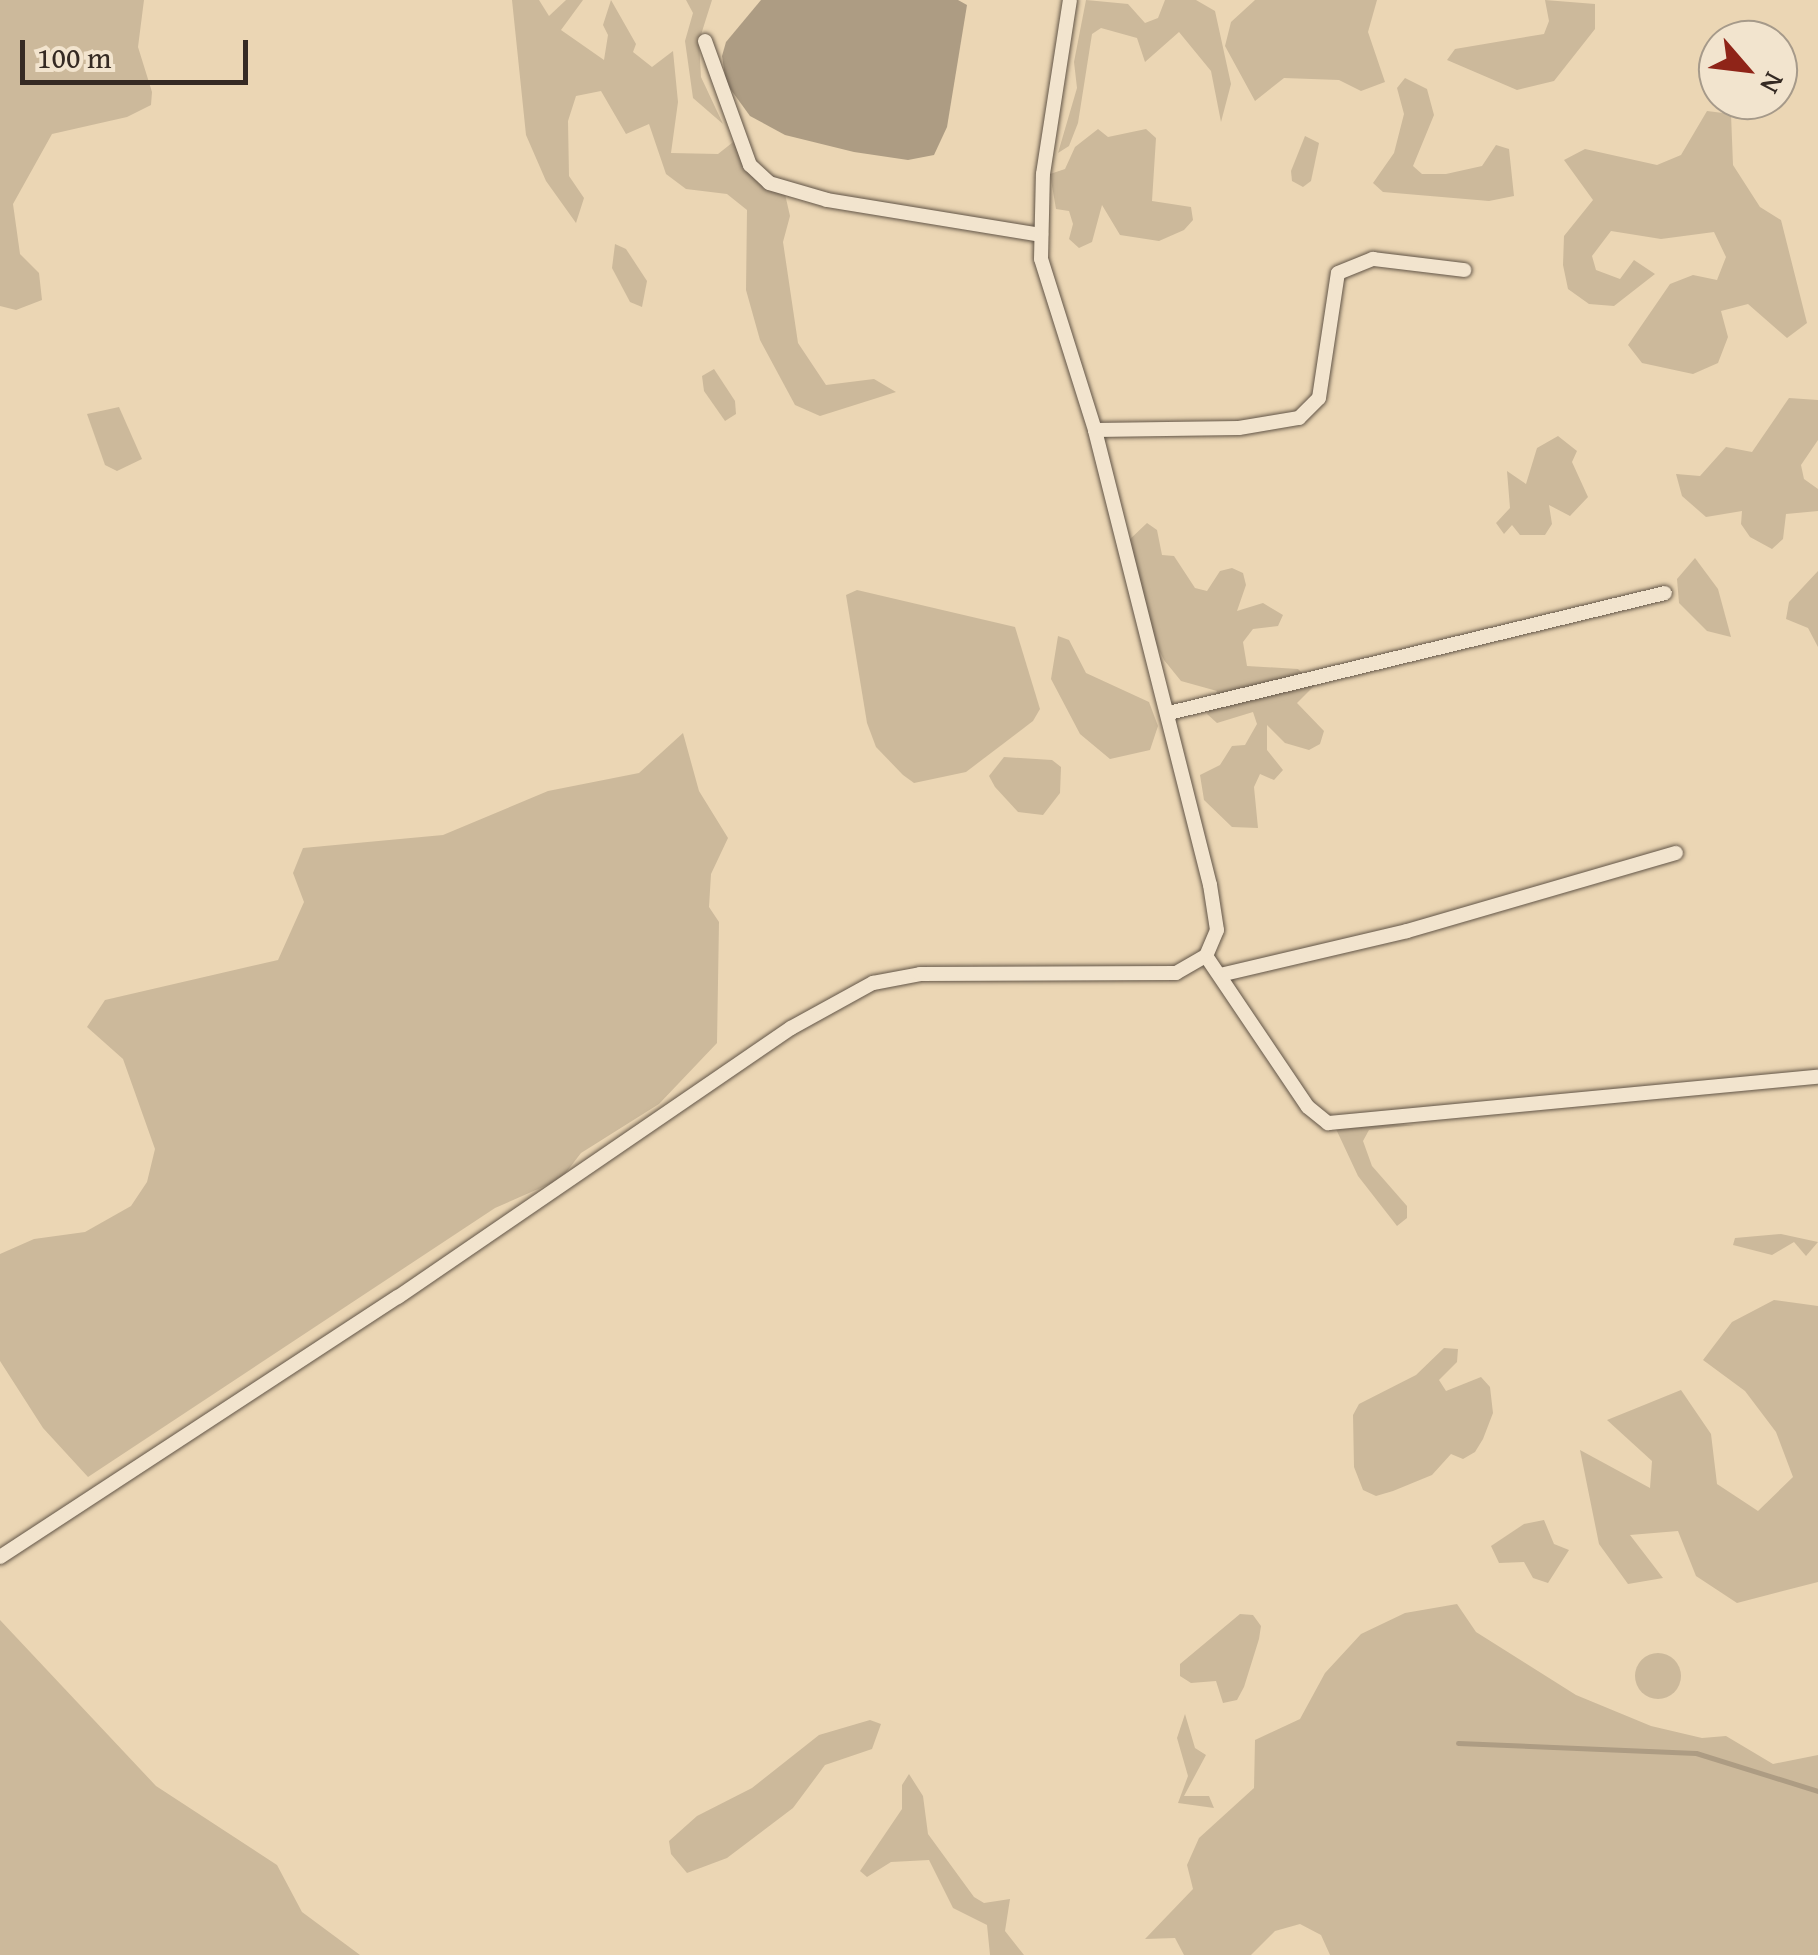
<!DOCTYPE html>
<html>
<head>
<meta charset="utf-8">
<style>
  body { margin:0 }
  #map { position:relative; width:1818px; height:1955px; overflow:hidden; background:#ebd6b4; font-family:"Gentium Book Plus",serif }
  div>[style] { position:absolute }
  [style*='--x'] { left:calc(var(--x)*1px); top:calc(var(--y)*1px); width:calc(var(--w)*1px); rotate:calc(var(--a)*1deg) }
  .green>* { inset:0; background:#ccb99b }
  .round { border-radius:50% }
  .water>* { inset:0; background:#ad9c83 }
  .stream>* { height:5px; margin:-2.5px; padding:0 2.5px; transform-origin:2.5px; border-radius:2.5px; background:#ad9c83 }
  .roads { filter:drop-shadow(0 0 2px #625547) drop-shadow(0 0 2px #625547) }
  .street>* { height:14px; margin:-7px; padding:0 7px; transform-origin:7px; border-radius:7px; background:#f2e4ce }
  span { translate:-50% -50%; white-space:nowrap; text-align:center; line-height:1.15; -webkit-text-stroke:8px #f2e4ce; paint-order:stroke }
  .north { position:absolute; left:1698px; top:20px; width:100px; height:100px; box-sizing:border-box; background:#f2e4ce; border:2px solid #a69a8a; border-radius:50%; rotate:118deg; font-size:28px; font-weight:700; line-height:40px; text-align:center; color:#352a23 }
  .north::after { content:''; display:block; margin:auto; width:35px; height:45px; background:#8f2418; clip-path:polygon(50% 0,100% 100%,50% 72%,0 100%) }
  .scale { position:absolute; left:20px; top:40px; width:228px; height:45px; box-sizing:border-box; border:5px solid #352a23; border-top:0; padding-left:12px; font-size:30px; line-height:35px; white-space:nowrap; color:#352a23; -webkit-text-stroke:8px #f2e4ce; paint-order:stroke }
</style>
</head>
<body>
<div id="map">
  <div class="green">
    <div style="clip-path:polygon(0 0,144px 0,138px 47px,152px 92px,151px 105px,127px 117px,52px 134px,13px 204px,20px 254px,39px 273px,42px 300px,16px 310px,0 306px)"></div>
    <div style="clip-path:polygon(512px 0,539px 0,549px 16px,566px 0,583px 0,561px 30px,604px 60px,608px 35px,603px 25px,611px 0,636px 44px,633px 52px,652px 67px,673px 51px,678px 102px,671px 153px,718px 154px,737px 139px,746px 165px,785px 194px,790px 216px,783px 242px,798px 343px,826px 385px,874px 379px,896px 392px,820px 416px,795px 405px,760px 340px,746px 290px,747px 210px,727px 194px,686px 189px,666px 174px,649px 124px,626px 134px,601px 91px,576px 96px,568px 121px,569px 176px,584px 198px,576px 223px,546px 181px,526px 135px)"></div>
    <div style="clip-path:polygon(686px 0,712px 0,699px 41px,701px 77px,723px 124px,693px 98px,685px 41px,693px 13px)"></div>
    <div style="clip-path:polygon(1086px 0,1128px 4px,1145px 23px,1158px 18px,1165px 0,1196px 0,1215px 11px,1231px 84px,1221px 122px,1211px 71px,1179px 32px,1145px 62px,1137px 38px,1101px 28px,1092px 34px,1078px 123px,1069px 146px,1058px 153px,1077px 88px,1074px 62px)"></div>
    <div style="clip-path:polygon(1255px 0,1377px 0,1368px 32px,1385px 82px,1361px 91px,1339px 80px,1284px 78px,1255px 101px,1225px 46px,1231px 22px)"></div>
    <div style="clip-path:polygon(1545px 0,1595px 4px,1595px 29px,1554px 81px,1517px 90px,1447px 60px,1455px 49px,1544px 34px,1549px 21px)"></div>
    <div style="clip-path:polygon(1405px 78px,1427px 89px,1434px 115px,1413px 166px,1422px 174px,1446px 174px,1482px 166px,1496px 145px,1509px 149px,1514px 196px,1489px 201px,1383px 192px,1373px 183px,1394px 153px,1404px 114px,1397px 88px)"></div>
    <div style="clip-path:polygon(1707px 111px,1731px 114px,1733px 165px,1760px 207px,1781px 220px,1807px 323px,1787px 338px,1748px 304px,1721px 311px,1728px 337px,1718px 363px,1693px 374px,1642px 363px,1628px 345px,1670px 284px,1693px 275px,1717px 280px,1726px 257px,1714px 232px,1661px 239px,1611px 231px,1592px 256px,1596px 270px,1620px 279px,1634px 260px,1655px 274px,1614px 306px,1589px 304px,1568px 289px,1563px 265px,1564px 236px,1593px 200px,1564px 160px,1585px 149px,1657px 165px,1681px 155px)"></div>
    <div style="clip-path:polygon(1098px 129px,1108px 137px,1146px 129px,1156px 138px,1152px 201px,1191px 207px,1193px 220px,1184px 230px,1159px 241px,1120px 235px,1102px 205px,1092px 242px,1079px 248px,1069px 239px,1073px 224px,1069px 211px,1056px 209px,1050px 174px,1065px 169px,1075px 147px)"></div>
    <div style="clip-path:polygon(1305px 136px,1319px 143px,1311px 181px,1303px 187px,1292px 181px,1291px 171px)"></div>
    <div style="clip-path:polygon(615px 244px,626px 249px,647px 281px,642px 307px,630px 302px,612px 268px)"></div>
    <div style="clip-path:polygon(714px 369px,735px 401px,736px 414px,725px 421px,704px 391px,702px 376px)"></div>
    <div style="clip-path:polygon(1789px 398px,1818px 400px,1818px 440px,1801px 465px,1804px 479px,1818px 489px,1818px 511px,1786px 514px,1783px 539px,1772px 549px,1750px 537px,1741px 524px,1742px 511px,1706px 517px,1682px 496px,1676px 474px,1700px 476px,1726px 447px,1752px 452px)"></div>
    <div style="clip-path:polygon(119px 407px,142px 459px,117px 471px,105px 465px,87px 414px)"></div>
    <div style="clip-path:polygon(1558px 436px,1577px 451px,1572px 462px,1588px 497px,1570px 516px,1549px 505px,1552px 524px,1545px 535px,1520px 535px,1512px 525px,1504px 534px,1496px 523px,1510px 508px,1507px 471px,1526px 484px,1537px 448px)"></div>
    <div style="clip-path:polygon(1147px 523px,1157px 530px,1162px 555px,1174px 556px,1195px 588px,1207px 591px,1220px 571px,1232px 568px,1243px 573px,1246px 585px,1237px 611px,1263px 603px,1283px 615px,1278px 626px,1253px 629px,1243px 642px,1247px 666px,1298px 669px,1315px 685px,1297px 703px,1324px 731px,1320px 744px,1309px 750px,1285px 743px,1267px 725px,1267px 750px,1283px 770px,1274px 780px,1260px 774px,1254px 787px,1258px 828px,1232px 827px,1204px 800px,1200px 775px,1220px 765px,1232px 746px,1245px 745px,1257px 724px,1253px 712px,1217px 723px,1207px 714px,1217px 691px,1181px 681px,1164px 660px,1148px 628px,1128px 541px)"></div>
    <div style="clip-path:polygon(1695px 558px,1718px 589px,1731px 637px,1707px 631px,1679px 603px,1677px 579px)"></div>
    <div style="clip-path:polygon(1818px 571px,1818px 647px,1808px 628px,1786px 619px,1789px 602px)"></div>
    <div style="clip-path:polygon(857px 590px,1015px 627px,1040px 709px,1033px 721px,966px 772px,914px 783px,903px 775px,876px 747px,867px 723px,846px 595px)"></div>
    <div style="clip-path:polygon(1058px 636px,1069px 640px,1086px 673px,1149px 702px,1158px 726px,1150px 750px,1110px 759px,1080px 734px,1051px 679px)"></div>
    <div style="clip-path:polygon(683px 733px,699px 791px,728px 838px,711px 874px,709px 907px,719px 922px,717px 1043px,659px 1104px,581px 1153px,561px 1179px,495px 1208px,88px 1477px,43px 1428px,0 1361px,0 1254px,34px 1239px,85px 1232px,131px 1206px,147px 1182px,155px 1149px,123px 1059px,87px 1027px,105px 1000px,278px 960px,304px 902px,293px 873px,303px 848px,443px 835px,548px 791px,639px 773px)"></div>
    <div style="clip-path:polygon(1004px 757px,1052px 760px,1061px 767px,1060px 793px,1043px 815px,1018px 812px,995px 787px,989px 776px)"></div>
    <div style="clip-path:polygon(1386px 1124px,1415px 1125px,1369px 1130px,1363px 1141px,1372px 1166px,1407px 1206px,1407px 1218px,1397px 1226px,1358px 1176px,1336px 1129px)"></div>
    <div style="clip-path:polygon(1781px 1234px,1818px 1242px,1806px 1256px,1794px 1242px,1772px 1255px,1733px 1245px,1735px 1238px)"></div>
    <div style="clip-path:polygon(1774px 1300px,1818px 1306px,1818px 1582px,1737px 1603px,1696px 1576px,1678px 1531px,1630px 1535px,1663px 1578px,1628px 1584px,1599px 1544px,1580px 1450px,1650px 1488px,1652px 1461px,1607px 1420px,1681px 1390px,1711px 1434px,1717px 1484px,1758px 1511px,1793px 1477px,1776px 1432px,1745px 1391px,1703px 1360px,1732px 1322px)"></div>
    <div style="clip-path:polygon(1444px 1348px,1458px 1349px,1457px 1362px,1439px 1380px,1446px 1391px,1481px 1377px,1490px 1387px,1493px 1413px,1483px 1439px,1475px 1452px,1463px 1459px,1451px 1454px,1432px 1475px,1393px 1491px,1376px 1496px,1363px 1490px,1354px 1467px,1353px 1415px,1359px 1404px,1416px 1375px)"></div>
    <div style="clip-path:polygon(1544px 1520px,1554px 1544px,1569px 1550px,1548px 1583px,1533px 1578px,1524px 1562px,1499px 1563px,1491px 1546px,1524px 1524px)"></div>
    <div style="clip-path:polygon(1457px 1604px,1476px 1632px,1576px 1695px,1651px 1726px,1702px 1738px,1726px 1736px,1773px 1764px,1818px 1755px,1818px 1955px,1330px 1955px,1321px 1935px,1300px 1924px,1275px 1931px,1251px 1955px,1184px 1955px,1175px 1938px,1145px 1939px,1193px 1889px,1187px 1865px,1199px 1838px,1254px 1788px,1255px 1740px,1300px 1719px,1325px 1673px,1361px 1634px,1405px 1613px)"></div>
    <div style="clip-path:polygon(1240px 1614px,1253px 1615px,1261px 1626px,1259px 1639px,1244px 1687px,1237px 1700px,1223px 1703px,1216px 1681px,1191px 1683px,1180px 1676px,1180px 1664px)"></div>
    <div style="clip-path:polygon(0 1620px,156px 1786px,277px 1865px,302px 1912px,360px 1955px,0 1955px)"></div>
    <div class="round" style="left:1635px;top:1653px;width:46px;height:46px"></div>
    <div style="clip-path:polygon(1185px 1714px,1195px 1748px,1206px 1755px,1184px 1796px,1209px 1796px,1214px 1808px,1178px 1803px,1188px 1776px,1177px 1738px)"></div>
    <div style="clip-path:polygon(870px 1720px,881px 1724px,872px 1749px,825px 1765px,793px 1808px,727px 1858px,687px 1873px,671px 1854px,669px 1841px,697px 1816px,752px 1788px,819px 1735px)"></div>
    <div style="clip-path:polygon(909px 1774px,923px 1796px,928px 1834px,974px 1897px,984px 1903px,1010px 1899px,1005px 1931px,1024px 1955px,990px 1955px,987px 1925px,953px 1908px,929px 1860px,891px 1862px,867px 1877px,860px 1871px,902px 1809px,902px 1785px)"></div>
  </div>
  <div class="water">
    <div style="clip-path:polygon(761px 0,958px 0,967px 5px,947px 127px,934px 155px,908px 160px,854px 152px,785px 135px,750px 116px,726px 83px,722px 56px,726px 42px)"></div>
  </div>
  <div class="stream">
    <div style="--x:1458;--y:1743;--w:238;--a:2.4"></div>
    <div style="--x:1696;--y:1753;--w:128;--a:17.3"></div>
  </div>
  <div class="roads">
    <div class="street">
      <div style="--x:705;--y:41;--w:132;--a:70.1"></div>
      <div style="--x:750;--y:165;--w:26;--a:43"></div>
      <div style="--x:769;--y:183;--w:60;--a:16.3"></div>
      <div style="--x:827;--y:200;--w:217;--a:9.3"></div>
      <div style="--x:1095;--y:430;--w:144;--a:-0.8"></div>
      <div style="--x:1239;--y:428;--w:61;--a:-9.5"></div>
      <div style="--x:1299;--y:418;--w:28;--a:-45"></div>
      <div style="--x:1319;--y:398;--w:126;--a:-81.4"></div>
      <div style="--x:1338;--y:273;--w:38;--a:-22"></div>
      <div style="--x:1373;--y:259;--w:92;--a:6.9"></div>
      <div style="--x:1169;--y:713;--w:510;--a:-13.6"></div>
      <div style="--x:1206;--y:956;--w:182;--a:56"></div>
      <div style="--x:1308;--y:1107;--w:26;--a:39"></div>
      <div style="--x:1328;--y:1123;--w:492;--a:-5.4"></div>
      <div style="--x:1220;--y:975;--w:192;--a:-13.2"></div>
      <div style="--x:1407;--y:931;--w:280;--a:-16.2"></div>
      <div style="--x:0;--y:1557;--w:475;--a:-33.2"></div>
      <div style="--x:398;--y:1297;--w:476;--a:-34.4"></div>
      <div style="--x:791;--y:1028;--w:94;--a:-28.8"></div>
      <div style="--x:873;--y:983;--w:48;--a:-10.8"></div>
      <div style="--x:920;--y:974;--w:256;--a:-0.2"></div>
      <div style="--x:1176;--y:973;--w:34;--a:-30"></div>
      <div style="--x:1206;--y:956;--w:28;--a:-67"></div>
      <div style="--x:1217;--y:930;--w:46;--a:-98.8"></div>
      <div style="--x:1210;--y:885;--w:469;--a:-104.2"></div>
      <div style="--x:1095;--y:430;--w:179;--a:-107.5"></div>
      <div style="--x:1041;--y:259;--w:85;--a:-88.7"></div>
      <div style="--x:1043;--y:174;--w:176;--a:-81.2"></div>
    </div>
  </div>
  <div class="north">N</div>
  <div class="scale">100 m</div>
</div>
</body>
</html>
